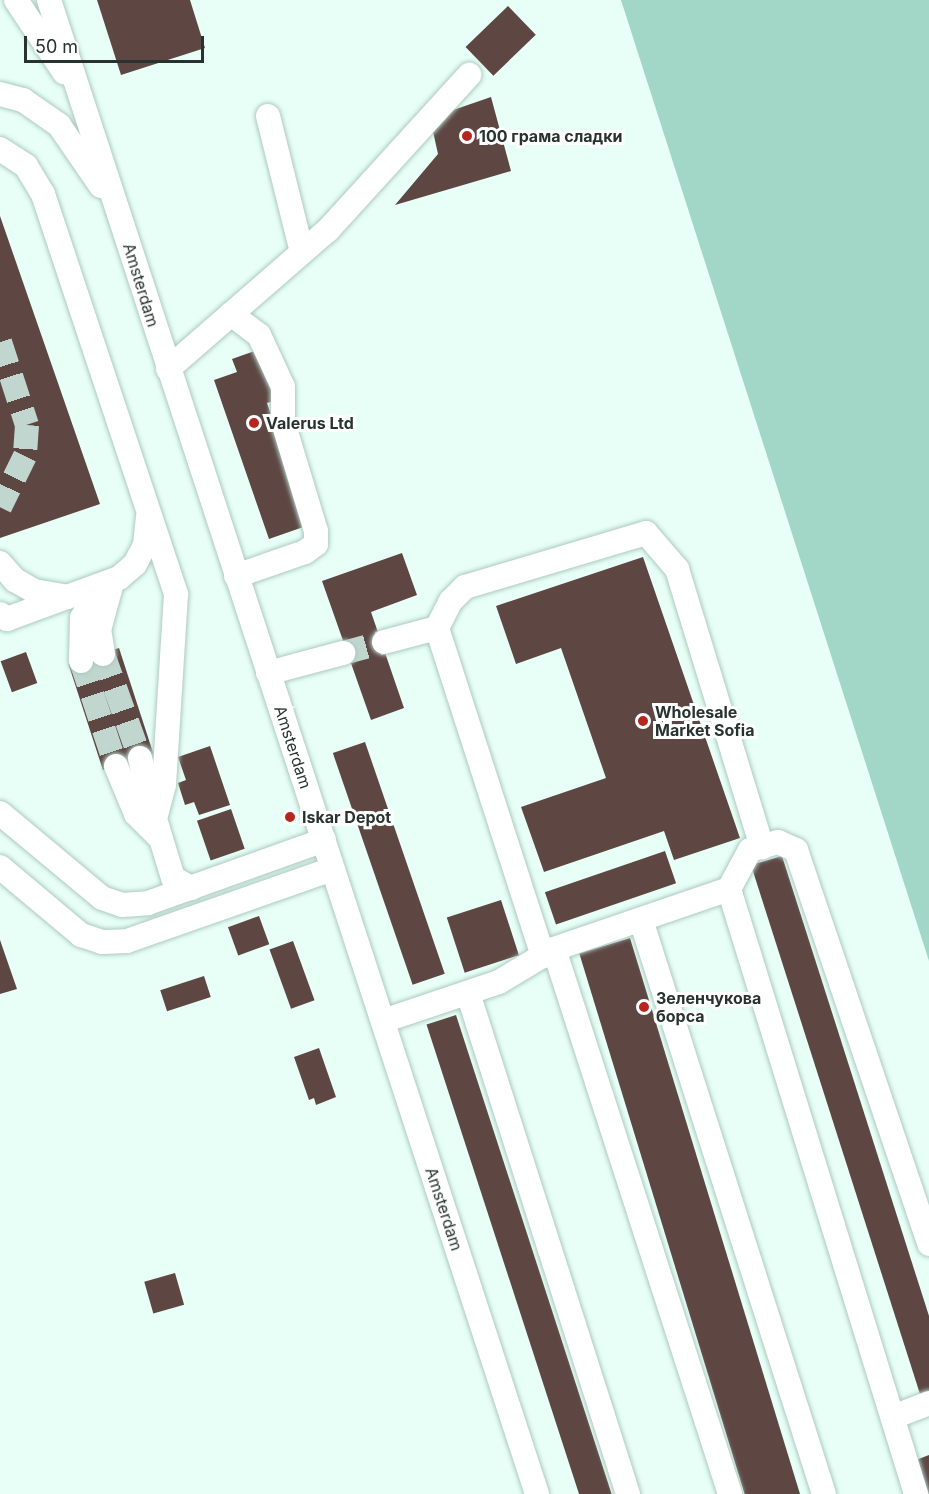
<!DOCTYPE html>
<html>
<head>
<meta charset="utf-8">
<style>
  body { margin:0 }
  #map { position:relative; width:929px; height:1494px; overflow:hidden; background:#e7fff7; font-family:Inter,sans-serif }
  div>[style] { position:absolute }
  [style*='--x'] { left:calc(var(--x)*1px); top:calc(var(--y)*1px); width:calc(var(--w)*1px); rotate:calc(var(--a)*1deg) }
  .green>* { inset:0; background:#a2d7c7 }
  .building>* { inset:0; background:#5e4743; transform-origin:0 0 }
  .minor-tunnel>* { height:24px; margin-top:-12px; transform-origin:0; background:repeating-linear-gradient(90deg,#c1d6cf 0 24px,transparent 0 36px) }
  .roads { filter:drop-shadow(0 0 2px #adcac1) drop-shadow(0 0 2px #adcac1) }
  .minor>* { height:24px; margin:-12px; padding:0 12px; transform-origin:12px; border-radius:12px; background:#fff }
  .dots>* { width:16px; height:16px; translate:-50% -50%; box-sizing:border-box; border:3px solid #fff; border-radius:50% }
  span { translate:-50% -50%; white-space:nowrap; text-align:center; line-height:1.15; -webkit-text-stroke:6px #fff; paint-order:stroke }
  .poi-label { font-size:16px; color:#283330; font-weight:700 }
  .left { translate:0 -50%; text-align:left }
  .street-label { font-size:16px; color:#283330 }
  .scale { position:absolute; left:24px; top:36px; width:180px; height:27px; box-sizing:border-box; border:3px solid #283330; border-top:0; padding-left:8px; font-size:18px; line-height:21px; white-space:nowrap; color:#283330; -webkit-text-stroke:4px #fff; paint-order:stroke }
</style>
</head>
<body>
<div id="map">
  <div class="green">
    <div style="clip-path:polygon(621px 0,929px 0,929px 961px)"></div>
  </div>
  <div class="building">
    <div style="clip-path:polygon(97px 0,190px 0,205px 48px,121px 75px)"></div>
    <div style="left:508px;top:6px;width:40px;height:59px;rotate:46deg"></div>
    <div style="clip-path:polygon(491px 97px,511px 171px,395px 205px,438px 154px,430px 118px)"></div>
    <div style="clip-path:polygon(0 216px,100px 504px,0 538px)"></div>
    <div style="clip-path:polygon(260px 349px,277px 400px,267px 403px,309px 525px,269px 539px,214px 380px,237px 372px,232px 359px)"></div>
    <div style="clip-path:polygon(402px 553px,417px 595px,371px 612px,404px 708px,371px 720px,322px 581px)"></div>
    <div style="clip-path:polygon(643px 557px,740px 838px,674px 860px,664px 831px,544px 872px,521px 807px,606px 778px,561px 648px,516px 664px,496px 606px)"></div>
    <div style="left:119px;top:648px;width:111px;height:53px;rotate:72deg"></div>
    <div style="left:26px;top:652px;width:33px;height:27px;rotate:70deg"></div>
    <div style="left:365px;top:742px;width:245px;height:34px;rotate:71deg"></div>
    <div style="clip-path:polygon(210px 746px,230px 805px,199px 815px,194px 802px,185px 805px,178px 783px,186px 780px,178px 757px)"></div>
    <div style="left:231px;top:809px;width:42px;height:36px;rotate:71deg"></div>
    <div style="left:665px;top:851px;width:34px;height:127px;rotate:71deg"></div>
    <div style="clip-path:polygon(782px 856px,929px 1316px,929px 1391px,920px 1394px,751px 865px)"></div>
    <div style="left:501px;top:900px;width:58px;height:57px;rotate:72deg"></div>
    <div style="left:259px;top:916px;width:30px;height:33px;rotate:70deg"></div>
    <div style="left:630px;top:938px;width:583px;height:53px;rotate:73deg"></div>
    <div style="clip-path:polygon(0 940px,17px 989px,0 994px)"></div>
    <div style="left:293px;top:941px;width:63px;height:25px;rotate:70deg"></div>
    <div style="left:204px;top:976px;width:22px;height:46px;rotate:72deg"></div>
    <div style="left:456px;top:1015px;width:504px;height:31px;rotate:72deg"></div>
    <div style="clip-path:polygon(319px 1048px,336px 1097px,316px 1105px,314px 1098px,309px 1100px,294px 1057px)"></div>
    <div style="left:175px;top:1273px;width:33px;height:32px;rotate:74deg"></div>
    <div style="clip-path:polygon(929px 1455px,929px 1494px,916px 1460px)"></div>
  </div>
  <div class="minor-tunnel">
    <div style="--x:0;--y:342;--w:87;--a:72"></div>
    <div style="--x:27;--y:425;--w:31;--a:94"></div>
    <div style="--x:25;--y:456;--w:57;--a:116.1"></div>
    <div style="--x:343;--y:653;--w:42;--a:-15"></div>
    <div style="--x:103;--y:654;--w:110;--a:70.4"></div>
    <div style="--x:81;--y:661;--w:111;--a:71.6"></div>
  </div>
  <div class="roads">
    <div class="minor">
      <div style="--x:16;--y:0;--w:87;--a:56.3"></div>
      <div style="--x:49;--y:0;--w:1572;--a:71.91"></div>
      <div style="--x:0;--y:94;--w:24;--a:15"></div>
      <div style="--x:23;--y:100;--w:44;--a:34.8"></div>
      <div style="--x:59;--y:125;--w:74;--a:55.5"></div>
      <div style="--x:268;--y:116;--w:140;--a:76"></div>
      <div style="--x:0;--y:149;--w:31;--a:33"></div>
      <div style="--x:26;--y:166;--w:33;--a:59"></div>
      <div style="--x:43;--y:194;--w:422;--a:71.6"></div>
      <div style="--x:176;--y:594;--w:191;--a:93.6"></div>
      <div style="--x:164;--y:785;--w:35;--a:105"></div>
      <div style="--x:155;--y:819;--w:62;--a:73"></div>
      <div style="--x:173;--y:878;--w:21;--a:29"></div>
      <div style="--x:231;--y:314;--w:35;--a:37"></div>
      <div style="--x:259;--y:335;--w:57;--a:65.2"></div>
      <div style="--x:283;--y:387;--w:35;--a:90"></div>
      <div style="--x:283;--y:422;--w:114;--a:73.2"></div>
      <div style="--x:316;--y:531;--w:13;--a:90"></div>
      <div style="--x:316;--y:544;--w:14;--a:144"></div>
      <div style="--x:305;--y:552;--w:73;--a:160.8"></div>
      <div style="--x:168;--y:369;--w:212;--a:-41"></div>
      <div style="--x:328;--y:230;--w:210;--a:-47.7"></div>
      <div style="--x:0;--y:563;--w:23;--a:49"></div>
      <div style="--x:15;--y:580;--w:22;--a:30"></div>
      <div style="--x:34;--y:591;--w:34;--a:10"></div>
      <div style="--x:0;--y:614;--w:9;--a:36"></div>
      <div style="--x:7;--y:619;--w:119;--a:-20.1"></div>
      <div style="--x:119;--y:578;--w:21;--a:-41"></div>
      <div style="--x:135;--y:564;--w:21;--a:-62"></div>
      <div style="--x:145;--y:545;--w:28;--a:-84"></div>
      <div style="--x:437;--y:628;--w:345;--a:72.1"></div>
      <div style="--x:384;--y:642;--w:55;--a:-14.8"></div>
      <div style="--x:437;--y:628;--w:30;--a:-63"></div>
      <div style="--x:451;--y:601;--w:20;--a:-45"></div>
      <div style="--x:465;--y:587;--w:189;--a:-16.6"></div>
      <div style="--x:646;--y:533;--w:48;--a:49.3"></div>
      <div style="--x:677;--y:569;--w:291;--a:73"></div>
      <div style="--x:103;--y:654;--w:24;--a:-99"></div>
      <div style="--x:99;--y:630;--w:46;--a:-74.7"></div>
      <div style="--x:81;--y:661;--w:43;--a:-88.7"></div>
      <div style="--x:82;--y:618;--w:37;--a:-61"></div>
      <div style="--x:268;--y:673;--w:78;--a:-14.9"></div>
      <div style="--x:140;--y:758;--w:58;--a:76"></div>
      <div style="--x:116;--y:766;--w:52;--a:67.4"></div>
      <div style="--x:136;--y:814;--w:34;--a:45"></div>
      <div style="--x:0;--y:813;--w:133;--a:39.8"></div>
      <div style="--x:102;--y:898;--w:21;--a:19"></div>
      <div style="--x:122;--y:905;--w:26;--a:-4"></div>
      <div style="--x:148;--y:903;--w:187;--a:-19.7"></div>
      <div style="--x:0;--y:867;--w:106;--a:40"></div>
      <div style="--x:81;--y:935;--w:22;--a:18"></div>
      <div style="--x:102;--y:942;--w:25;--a:-2"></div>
      <div style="--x:127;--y:941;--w:218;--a:-19.3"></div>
      <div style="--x:729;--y:889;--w:44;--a:-61.7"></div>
      <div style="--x:750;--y:850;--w:29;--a:-16"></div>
      <div style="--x:778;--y:842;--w:20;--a:24"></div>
      <div style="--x:796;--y:850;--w:416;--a:71.3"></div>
      <div style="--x:641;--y:920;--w:602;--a:72.32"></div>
      <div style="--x:554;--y:949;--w:573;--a:72.1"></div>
      <div style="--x:468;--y:993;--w:526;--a:72.29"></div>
      <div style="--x:383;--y:1021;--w:122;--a:-18.6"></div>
      <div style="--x:499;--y:982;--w:64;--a:-31"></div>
      <div style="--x:554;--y:949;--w:185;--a:-18.9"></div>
      <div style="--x:729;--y:889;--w:633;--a:72.82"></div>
      <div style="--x:893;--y:1417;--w:39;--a:-21"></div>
    </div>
  </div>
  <div class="dots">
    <div style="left:467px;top:136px;background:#b52621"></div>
    <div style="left:254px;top:423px;background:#b52621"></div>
    <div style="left:643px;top:721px;background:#b52621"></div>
    <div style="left:290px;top:817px;background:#b52621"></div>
    <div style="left:644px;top:1007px;background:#b52621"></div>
  </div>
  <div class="poi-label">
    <span class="left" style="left:479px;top:136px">100 грама сладки</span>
    <span class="left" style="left:266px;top:423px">Valerus Ltd</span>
    <span class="left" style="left:655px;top:721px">Wholesale<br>Market Sofia</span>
    <span class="left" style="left:302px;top:817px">Iskar Depot</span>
    <span class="left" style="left:656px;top:1007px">Зеленчукова<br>борса</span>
  </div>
  <div class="street-label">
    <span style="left:141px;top:285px;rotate:73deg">Amsterdam</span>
    <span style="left:293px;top:747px;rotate:72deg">Amsterdam</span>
    <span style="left:444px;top:1209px;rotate:72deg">Amsterdam</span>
  </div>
  <div class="scale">50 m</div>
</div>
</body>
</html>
